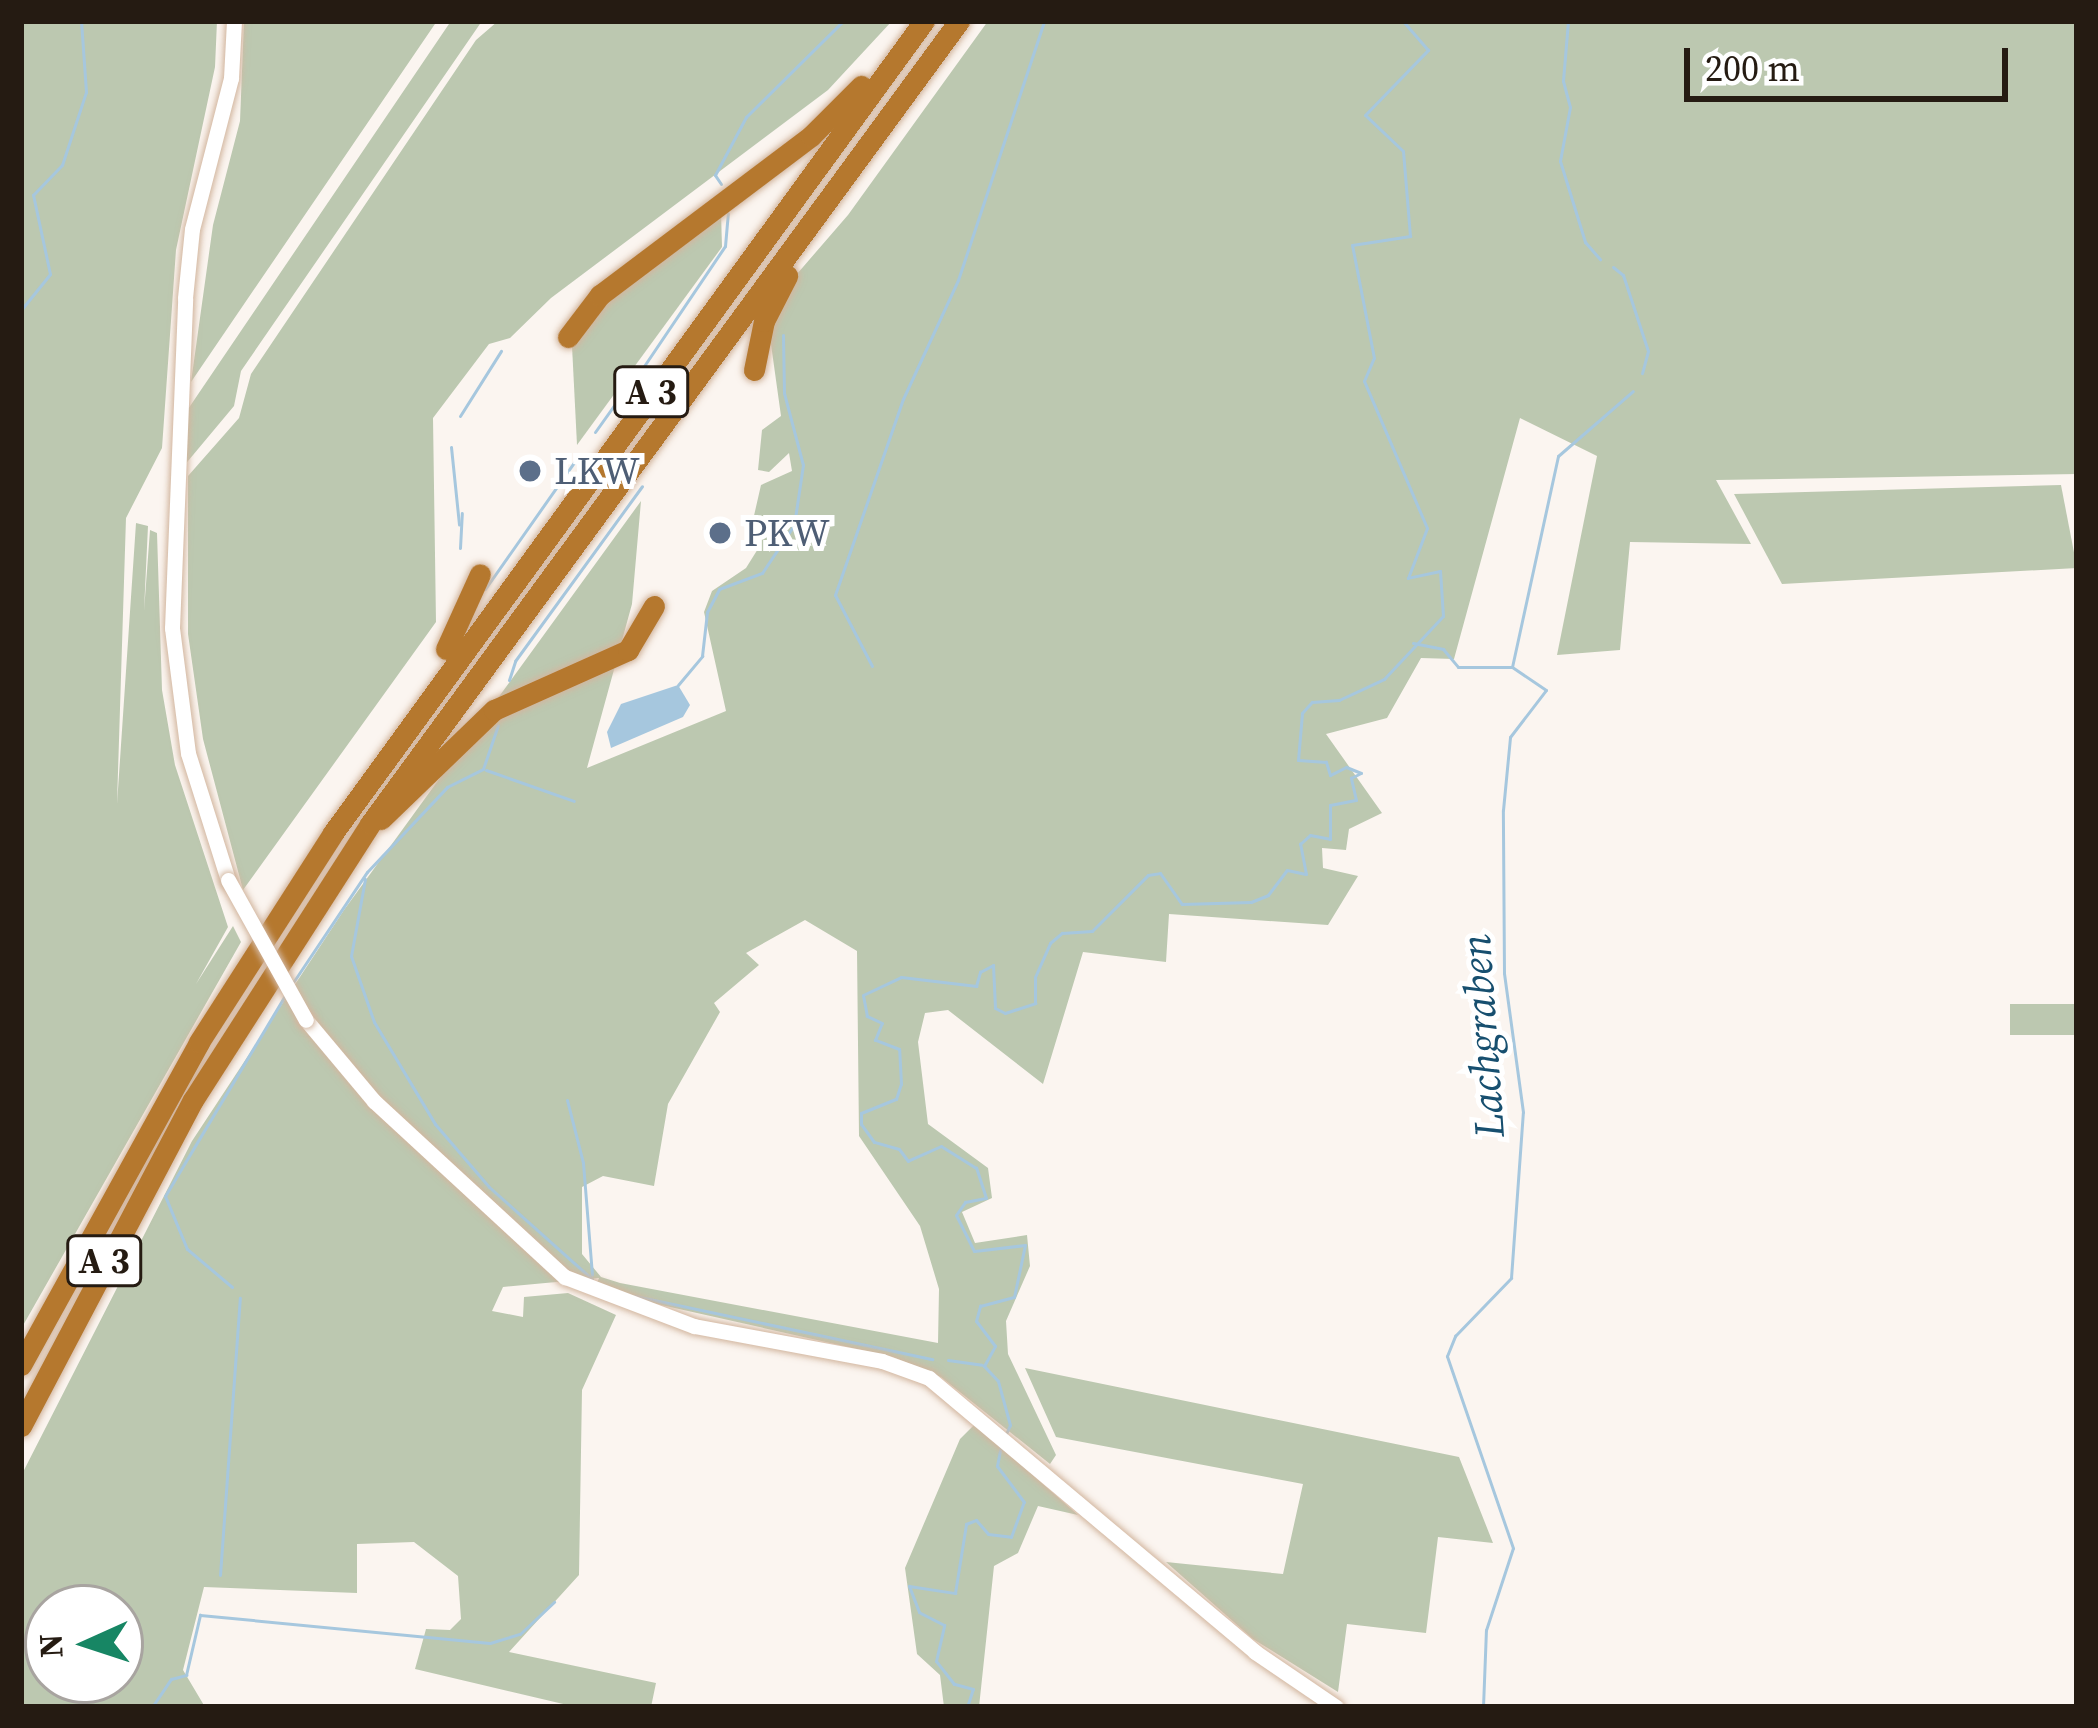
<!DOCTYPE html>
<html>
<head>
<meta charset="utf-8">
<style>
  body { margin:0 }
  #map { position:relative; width:2098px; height:1728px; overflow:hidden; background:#fbf5f0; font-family:"Source Serif 4",serif }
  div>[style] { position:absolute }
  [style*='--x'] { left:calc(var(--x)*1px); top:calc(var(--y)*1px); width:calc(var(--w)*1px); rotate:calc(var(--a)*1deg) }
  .green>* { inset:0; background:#bcc8b0; transform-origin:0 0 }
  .water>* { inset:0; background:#a6c7de }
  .stream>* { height:3px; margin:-1.5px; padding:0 1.5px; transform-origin:1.5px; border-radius:1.5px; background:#a6c7de }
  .roads { filter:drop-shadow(0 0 3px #d2b69f) drop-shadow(0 0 3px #d2b69f) }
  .tertiary>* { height:15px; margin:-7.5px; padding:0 7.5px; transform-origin:7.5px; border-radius:7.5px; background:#fff }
  .motorway>* { height:21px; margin:-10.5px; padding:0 10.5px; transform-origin:10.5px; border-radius:10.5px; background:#b5782e }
  .bridges { filter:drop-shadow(0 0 3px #d2b69f) drop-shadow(0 0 3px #d2b69f) }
  .tertiary-bridge>* { height:15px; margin:-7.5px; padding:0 7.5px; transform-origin:7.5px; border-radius:7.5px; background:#fff }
  .dots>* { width:33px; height:33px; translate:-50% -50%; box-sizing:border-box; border:6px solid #fff; border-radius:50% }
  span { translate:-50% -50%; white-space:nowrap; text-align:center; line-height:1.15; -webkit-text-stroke:10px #fff; paint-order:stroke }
  .shield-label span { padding:3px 9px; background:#fff; border:3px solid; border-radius:9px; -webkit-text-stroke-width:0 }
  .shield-label { font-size:36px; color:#251b12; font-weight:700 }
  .service-label { font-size:39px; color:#4e5e75 }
  .left { translate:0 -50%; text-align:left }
  .water-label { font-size:42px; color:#174f6f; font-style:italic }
  .frame { position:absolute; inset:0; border:24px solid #251b12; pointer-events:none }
  .north { position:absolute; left:24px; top:1584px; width:120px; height:120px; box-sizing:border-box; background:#fff; border:3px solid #a8a4a0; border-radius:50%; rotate:267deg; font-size:33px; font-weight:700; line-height:48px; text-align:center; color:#251b12 }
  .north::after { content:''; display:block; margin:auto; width:42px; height:54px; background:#178664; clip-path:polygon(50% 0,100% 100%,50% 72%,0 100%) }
  .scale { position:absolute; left:1684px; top:48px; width:324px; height:54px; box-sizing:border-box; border:6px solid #251b12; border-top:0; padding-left:15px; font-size:36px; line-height:42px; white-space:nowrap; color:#251b12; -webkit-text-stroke:9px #fff; paint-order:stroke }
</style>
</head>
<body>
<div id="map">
  <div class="green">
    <div style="clip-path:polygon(21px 21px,217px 21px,215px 67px,176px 250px,162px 448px,126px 518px,117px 804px,136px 523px,148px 526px,144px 611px,150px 530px,157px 533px,162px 690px,175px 765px,228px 927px,196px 984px,233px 926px,241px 942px,21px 1329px)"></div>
    <div style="clip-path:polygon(244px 21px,437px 21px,191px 382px,213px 225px,240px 121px)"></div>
    <div style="clip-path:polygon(451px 21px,482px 21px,241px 371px,234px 406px,183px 467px,184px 415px)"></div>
    <div style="clip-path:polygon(498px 21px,892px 21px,828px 90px,551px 298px,510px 338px,489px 344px,433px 418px,436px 622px,243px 890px,203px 739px,188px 634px,188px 476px,239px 418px,251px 374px,476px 40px)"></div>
    <div style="clip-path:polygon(evenodd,988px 21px,2077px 21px,2077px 474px,1716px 480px,1751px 544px,1630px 542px,1620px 650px,1557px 655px,1597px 456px,1520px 418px,1454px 659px,1421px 658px,1387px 718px,1326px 734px,1382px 813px,1349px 829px,1346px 850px,1322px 848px,1323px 868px,1358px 876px,1328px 925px,1169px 914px,1166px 962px,1083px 952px,1043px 1084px,948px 1010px,925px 1013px,918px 1042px,928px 1124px,988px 1168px,992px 1198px,962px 1212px,975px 1243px,1027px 1235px,1030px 1266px,1006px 1321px,1008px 1354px,1056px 1455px,1050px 1464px,941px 1377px,893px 1357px,612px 1294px,595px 1288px,599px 1278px,503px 1287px,492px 1311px,523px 1317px,524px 1297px,568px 1293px,616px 1315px,582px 1390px,579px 1575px,509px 1652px,656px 1683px,651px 1707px,576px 1707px,415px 1669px,426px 1629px,450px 1630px,461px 1619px,458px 1576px,414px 1542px,357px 1544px,357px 1593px,204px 1587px,183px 1670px,205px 1707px,21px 1707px,21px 1476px,192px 1141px,344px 910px,641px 501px,632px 604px,587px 768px,726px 711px,704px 612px,712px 591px,746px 568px,761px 544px,761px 523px,753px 520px,761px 485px,792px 471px,789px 453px,769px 472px,758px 470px,762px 430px,781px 416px,769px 330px,784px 289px,848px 215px,988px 21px,805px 920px,857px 951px,859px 1136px,920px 1226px,939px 1289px,938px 1343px,620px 1283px,601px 1277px,582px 1254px,582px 1187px,603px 1176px,654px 1186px,668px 1104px,720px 1012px,714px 1003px,759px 965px,746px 953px,805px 920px,988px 21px,48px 1608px,120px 1608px,120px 1680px,48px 1680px,48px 1608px)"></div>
    <div style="clip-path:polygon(721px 213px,722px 247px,577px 445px,572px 346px,601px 304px)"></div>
    <div style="clip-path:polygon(2061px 485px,2077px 568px,1782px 584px,1734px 494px)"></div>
    <div style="left:2077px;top:1004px;width:31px;height:67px;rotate:90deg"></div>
    <div style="clip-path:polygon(1025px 1368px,1459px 1457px,1493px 1543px,1438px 1537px,1426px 1633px,1347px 1624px,1338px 1692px,1253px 1639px,1166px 1562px,1283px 1574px,1303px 1484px,1056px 1437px)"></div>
    <div style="clip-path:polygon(975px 1424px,1078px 1515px,1038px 1506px,1018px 1553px,994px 1566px,979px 1707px,944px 1707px,940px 1675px,917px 1654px,905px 1568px,960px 1439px)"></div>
  </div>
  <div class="water">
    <div style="clip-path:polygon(678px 685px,690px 705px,683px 717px,611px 748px,607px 732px,621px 704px)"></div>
  </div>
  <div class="stream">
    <div style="--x:1568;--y:21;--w:60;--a:94.8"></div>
    <div style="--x:1563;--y:81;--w:27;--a:75"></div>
    <div style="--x:1570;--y:107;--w:55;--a:100.5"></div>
    <div style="--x:1560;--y:161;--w:85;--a:72.8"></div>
    <div style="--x:1585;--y:242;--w:23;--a:49"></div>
    <div style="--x:2075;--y:21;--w:4;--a:63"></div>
    <div style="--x:721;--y:184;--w:11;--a:-124"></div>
    <div style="--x:715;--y:175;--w:66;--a:-61.9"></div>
    <div style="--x:746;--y:117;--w:136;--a:-44.7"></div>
    <div style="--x:1613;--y:267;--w:13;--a:39"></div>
    <div style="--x:1623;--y:275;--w:80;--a:71.8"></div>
    <div style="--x:1648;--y:351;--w:23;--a:105"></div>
    <div style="--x:21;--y:310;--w:46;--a:-51.1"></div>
    <div style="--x:50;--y:274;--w:81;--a:-102.1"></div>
    <div style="--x:33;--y:195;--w:42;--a:-46"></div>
    <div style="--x:62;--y:165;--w:77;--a:-71.8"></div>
    <div style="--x:86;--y:92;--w:71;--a:-94"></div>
    <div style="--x:642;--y:369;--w:148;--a:-56"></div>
    <div style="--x:725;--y:246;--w:33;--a:-85"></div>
    <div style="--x:460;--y:416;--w:77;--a:-57.8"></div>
    <div style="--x:595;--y:432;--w:52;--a:-54.5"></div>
    <div style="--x:451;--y:447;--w:78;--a:84.1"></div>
    <div style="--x:460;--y:548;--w:35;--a:-87"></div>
    <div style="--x:485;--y:589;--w:160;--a:-54.9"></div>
    <div style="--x:1413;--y:643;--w:31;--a:11"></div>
    <div style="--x:1443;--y:649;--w:23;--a:50"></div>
    <div style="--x:1458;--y:667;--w:54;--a:0"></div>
    <div style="--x:872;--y:666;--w:80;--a:-117.5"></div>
    <div style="--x:835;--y:595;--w:207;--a:-70.9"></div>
    <div style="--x:903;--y:399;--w:131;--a:-65.2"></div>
    <div style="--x:958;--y:280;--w:273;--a:-71.6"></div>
    <div style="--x:509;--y:680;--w:20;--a:-72"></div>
    <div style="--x:515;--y:661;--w:216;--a:-54"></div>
    <div style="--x:678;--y:685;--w:38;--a:-50"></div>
    <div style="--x:702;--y:656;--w:44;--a:-83.5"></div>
    <div style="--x:707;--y:612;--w:26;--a:-62"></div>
    <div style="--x:719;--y:589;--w:46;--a:-20.4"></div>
    <div style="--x:762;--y:573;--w:58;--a:-56.3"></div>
    <div style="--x:794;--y:525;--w:61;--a:-81.5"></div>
    <div style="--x:803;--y:465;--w:74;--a:-104.8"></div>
    <div style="--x:784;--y:393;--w:58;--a:-91"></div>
    <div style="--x:486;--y:770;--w:93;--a:19.4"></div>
    <div style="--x:365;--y:879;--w:78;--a:100.3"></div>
    <div style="--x:351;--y:956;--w:70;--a:70.8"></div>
    <div style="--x:374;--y:1022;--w:119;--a:59.1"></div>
    <div style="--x:435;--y:1124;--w:83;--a:49.4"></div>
    <div style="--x:489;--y:1187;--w:138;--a:41.8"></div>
    <div style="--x:294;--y:981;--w:131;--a:-56.2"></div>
    <div style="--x:367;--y:872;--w:117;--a:-46.7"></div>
    <div style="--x:447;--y:787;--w:40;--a:-26.6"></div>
    <div style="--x:483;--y:769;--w:46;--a:-71.2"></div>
    <div style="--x:567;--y:1100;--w:65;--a:75.7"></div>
    <div style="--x:583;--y:1163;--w:112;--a:85.4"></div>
    <div style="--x:232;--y:1287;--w:59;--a:-139.8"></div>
    <div style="--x:187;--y:1249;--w:57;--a:-112.5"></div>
    <div style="--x:165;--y:1196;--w:235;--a:-59.1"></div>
    <div style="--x:635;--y:1296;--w:304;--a:12"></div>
    <div style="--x:948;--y:1360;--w:34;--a:8"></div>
    <div style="--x:1005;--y:1436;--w:12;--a:-66"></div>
    <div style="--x:1010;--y:1425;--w:46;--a:-105.3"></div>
    <div style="--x:998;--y:1381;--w:21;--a:-133"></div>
    <div style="--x:984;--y:1366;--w:23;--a:-61"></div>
    <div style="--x:995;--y:1346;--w:31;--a:-127"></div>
    <div style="--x:976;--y:1321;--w:16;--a:-75"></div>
    <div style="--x:980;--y:1306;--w:35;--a:-15"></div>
    <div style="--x:1014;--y:1297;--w:53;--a:-78.1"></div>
    <div style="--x:1025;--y:1245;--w:51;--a:173.3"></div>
    <div style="--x:974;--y:1251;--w:40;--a:-116.6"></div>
    <div style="--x:956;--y:1215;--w:16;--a:-55"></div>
    <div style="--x:965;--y:1202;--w:21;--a:-11"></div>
    <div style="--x:986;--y:1198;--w:32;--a:-108"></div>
    <div style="--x:976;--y:1168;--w:41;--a:-147.8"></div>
    <div style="--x:941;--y:1146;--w:36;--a:156"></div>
    <div style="--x:908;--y:1161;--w:15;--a:-127"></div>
    <div style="--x:899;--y:1149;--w:26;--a:-164"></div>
    <div style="--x:874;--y:1142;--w:22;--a:-126"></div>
    <div style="--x:861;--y:1124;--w:11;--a:-90"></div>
    <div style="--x:861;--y:1113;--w:38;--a:-22"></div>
    <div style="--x:896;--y:1099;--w:16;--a:-72"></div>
    <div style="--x:901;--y:1084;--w:35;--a:-93"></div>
    <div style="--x:899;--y:1049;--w:26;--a:-159"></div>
    <div style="--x:875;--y:1040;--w:18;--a:-68"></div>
    <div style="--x:882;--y:1023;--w:17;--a:-155"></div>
    <div style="--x:867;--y:1016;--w:21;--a:-101"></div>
    <div style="--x:863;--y:995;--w:42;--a:-25.3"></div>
    <div style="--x:901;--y:977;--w:76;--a:6.8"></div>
    <div style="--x:976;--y:986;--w:15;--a:-74"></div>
    <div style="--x:980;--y:972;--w:15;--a:-28"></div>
    <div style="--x:993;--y:965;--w:43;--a:87.3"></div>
    <div style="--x:995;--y:1008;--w:11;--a:27"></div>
    <div style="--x:1005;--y:1013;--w:32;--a:-18"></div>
    <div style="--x:1035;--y:1003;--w:26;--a:-90"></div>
    <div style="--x:1035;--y:977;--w:37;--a:-66"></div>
    <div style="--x:1050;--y:943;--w:16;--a:-40"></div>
    <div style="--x:1062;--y:933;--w:30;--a:-4"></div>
    <div style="--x:1092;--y:931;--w:79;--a:-45"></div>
    <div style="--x:1148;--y:875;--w:12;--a:-9"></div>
    <div style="--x:1160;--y:873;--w:38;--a:55"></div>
    <div style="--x:1182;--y:904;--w:69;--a:-1.7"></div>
    <div style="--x:1251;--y:902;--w:18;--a:-22"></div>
    <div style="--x:1268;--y:895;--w:31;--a:-53"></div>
    <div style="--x:1287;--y:870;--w:19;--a:12"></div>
    <div style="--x:1306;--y:874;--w:31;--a:-101"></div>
    <div style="--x:1300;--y:844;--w:13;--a:-42"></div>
    <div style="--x:1310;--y:835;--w:20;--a:11"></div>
    <div style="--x:1330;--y:839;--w:34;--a:-90"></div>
    <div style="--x:1330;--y:805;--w:26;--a:-11"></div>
    <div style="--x:1356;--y:800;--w:23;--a:-103"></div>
    <div style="--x:1351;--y:778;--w:11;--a:-27"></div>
    <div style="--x:1361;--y:773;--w:16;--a:-158"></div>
    <div style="--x:1346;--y:767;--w:18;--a:153"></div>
    <div style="--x:1330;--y:775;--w:14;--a:-107"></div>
    <div style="--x:1326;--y:762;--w:28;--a:-176"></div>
    <div style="--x:1298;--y:760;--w:47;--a:-85.1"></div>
    <div style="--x:1302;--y:713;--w:15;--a:-48"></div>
    <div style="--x:1312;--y:702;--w:27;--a:-4"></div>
    <div style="--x:1339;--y:700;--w:50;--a:-25"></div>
    <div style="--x:1384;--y:679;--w:86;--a:-46.9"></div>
    <div style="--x:1443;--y:616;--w:45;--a:-93.8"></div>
    <div style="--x:1440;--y:571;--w:33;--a:168"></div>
    <div style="--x:1408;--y:578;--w:53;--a:-69.2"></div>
    <div style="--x:1427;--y:528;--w:160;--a:-113.2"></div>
    <div style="--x:1364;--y:381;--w:25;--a:-67"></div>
    <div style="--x:1374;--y:358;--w:115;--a:-101"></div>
    <div style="--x:1352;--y:245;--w:59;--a:-8.8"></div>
    <div style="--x:1410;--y:236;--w:85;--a:-94.7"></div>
    <div style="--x:1403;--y:151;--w:52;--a:-136.5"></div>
    <div style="--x:1365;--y:115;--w:91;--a:-45.9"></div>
    <div style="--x:1428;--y:50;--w:38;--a:-131"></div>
    <div style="--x:220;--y:1575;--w:278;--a:-85.9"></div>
    <div style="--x:152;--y:1707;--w:34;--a:-56"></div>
    <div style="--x:171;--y:1679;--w:16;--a:-15"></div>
    <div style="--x:186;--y:1675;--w:62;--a:-76.9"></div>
    <div style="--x:200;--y:1615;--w:291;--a:5.5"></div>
    <div style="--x:490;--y:1643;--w:31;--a:-17"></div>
    <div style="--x:520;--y:1634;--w:47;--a:-43.3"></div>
    <div style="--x:967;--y:1707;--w:19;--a:-72"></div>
    <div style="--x:973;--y:1689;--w:20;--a:-165"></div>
    <div style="--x:954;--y:1684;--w:29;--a:-128"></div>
    <div style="--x:936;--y:1661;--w:37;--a:-77"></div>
    <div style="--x:944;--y:1625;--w:28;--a:-153"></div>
    <div style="--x:919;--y:1612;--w:28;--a:-111"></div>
    <div style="--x:909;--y:1586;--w:47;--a:8.7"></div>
    <div style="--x:955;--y:1593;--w:70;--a:-80.9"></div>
    <div style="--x:966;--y:1524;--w:11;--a:-22"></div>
    <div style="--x:976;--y:1520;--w:18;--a:49"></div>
    <div style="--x:988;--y:1534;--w:23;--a:7"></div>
    <div style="--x:1011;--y:1537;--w:37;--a:-70"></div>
    <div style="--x:1024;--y:1502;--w:45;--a:-126.9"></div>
    <div style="--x:997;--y:1466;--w:21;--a:-79"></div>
    <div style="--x:1483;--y:1707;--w:77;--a:-87.8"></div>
    <div style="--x:1486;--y:1630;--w:86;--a:-71.8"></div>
    <div style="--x:1513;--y:1548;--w:203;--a:-109"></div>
    <div style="--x:1447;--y:1356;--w:22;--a:-68"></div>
    <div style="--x:1455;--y:1336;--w:81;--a:-46"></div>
    <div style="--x:1511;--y:1278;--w:166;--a:-85.9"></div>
    <div style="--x:1523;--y:1112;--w:140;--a:-97.8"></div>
    <div style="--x:1504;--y:973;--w:163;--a:-90.4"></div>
    <div style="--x:1503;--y:810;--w:73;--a:-84.5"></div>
    <div style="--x:1510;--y:737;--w:59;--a:-52.5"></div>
    <div style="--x:1546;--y:690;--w:41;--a:-145.9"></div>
    <div style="--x:1512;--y:667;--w:216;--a:-77.7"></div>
    <div style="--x:1558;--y:456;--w:99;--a:-40.9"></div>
  </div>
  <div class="roads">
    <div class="tertiary">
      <div style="--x:228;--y:880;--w:133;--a:-107.5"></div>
      <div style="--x:188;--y:753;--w:126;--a:-97.3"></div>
      <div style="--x:172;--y:628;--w:330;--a:-87.7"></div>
      <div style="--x:185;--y:298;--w:69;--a:-84.2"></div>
      <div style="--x:192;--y:229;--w:156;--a:-75.5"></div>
      <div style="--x:231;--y:78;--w:57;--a:-87"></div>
      <div style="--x:306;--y:1020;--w:106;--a:50"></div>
      <div style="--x:374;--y:1101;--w:260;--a:42.7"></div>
      <div style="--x:565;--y:1277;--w:138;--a:20.8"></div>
      <div style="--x:694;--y:1326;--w:191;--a:10.5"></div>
      <div style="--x:882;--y:1361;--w:50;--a:19.9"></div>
      <div style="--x:929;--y:1378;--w:426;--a:40"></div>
      <div style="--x:1255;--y:1652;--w:98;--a:34.2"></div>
    </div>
    <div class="motorway">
      <div style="--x:568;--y:337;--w:53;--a:-52.7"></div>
      <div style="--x:600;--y:295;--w:264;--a:-37"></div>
      <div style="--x:811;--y:136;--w:71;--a:-45"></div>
      <div style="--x:754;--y:370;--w:50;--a:-78.5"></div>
      <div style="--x:764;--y:321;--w:51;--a:-62.9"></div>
      <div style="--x:446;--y:649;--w:82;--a:-65.6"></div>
      <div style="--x:381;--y:819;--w:157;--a:-44"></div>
      <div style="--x:494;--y:710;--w:147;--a:-24.1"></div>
      <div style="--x:628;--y:650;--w:51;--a:-59.4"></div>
      <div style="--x:21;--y:1365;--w:369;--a:-61.1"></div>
      <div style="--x:199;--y:1042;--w:248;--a:-57.3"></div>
      <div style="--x:333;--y:833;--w:1004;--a:-53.95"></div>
      <div style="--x:21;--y:1426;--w:369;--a:-62.2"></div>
      <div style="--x:193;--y:1100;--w:328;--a:-57.3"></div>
      <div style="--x:370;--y:824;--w:996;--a:-53.74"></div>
    </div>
  </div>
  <div class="bridges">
    <div class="tertiary-bridge">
      <div style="--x:228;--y:880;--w:160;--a:60.9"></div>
    </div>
  </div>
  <div class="dots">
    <div style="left:530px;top:471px;background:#5c6f8a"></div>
    <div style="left:720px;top:533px;background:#5c6f8a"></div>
  </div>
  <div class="shield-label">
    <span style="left:651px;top:392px">A 3</span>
    <span style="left:104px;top:1261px">A 3</span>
  </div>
  <div class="service-label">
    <span class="left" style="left:554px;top:471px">LKW</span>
    <span class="left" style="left:744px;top:533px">PKW</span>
  </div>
  <div class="water-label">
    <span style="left:1482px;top:1036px;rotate:-94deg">Lachgraben</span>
  </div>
  <div class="frame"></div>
  <div class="north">N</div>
  <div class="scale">200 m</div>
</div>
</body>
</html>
